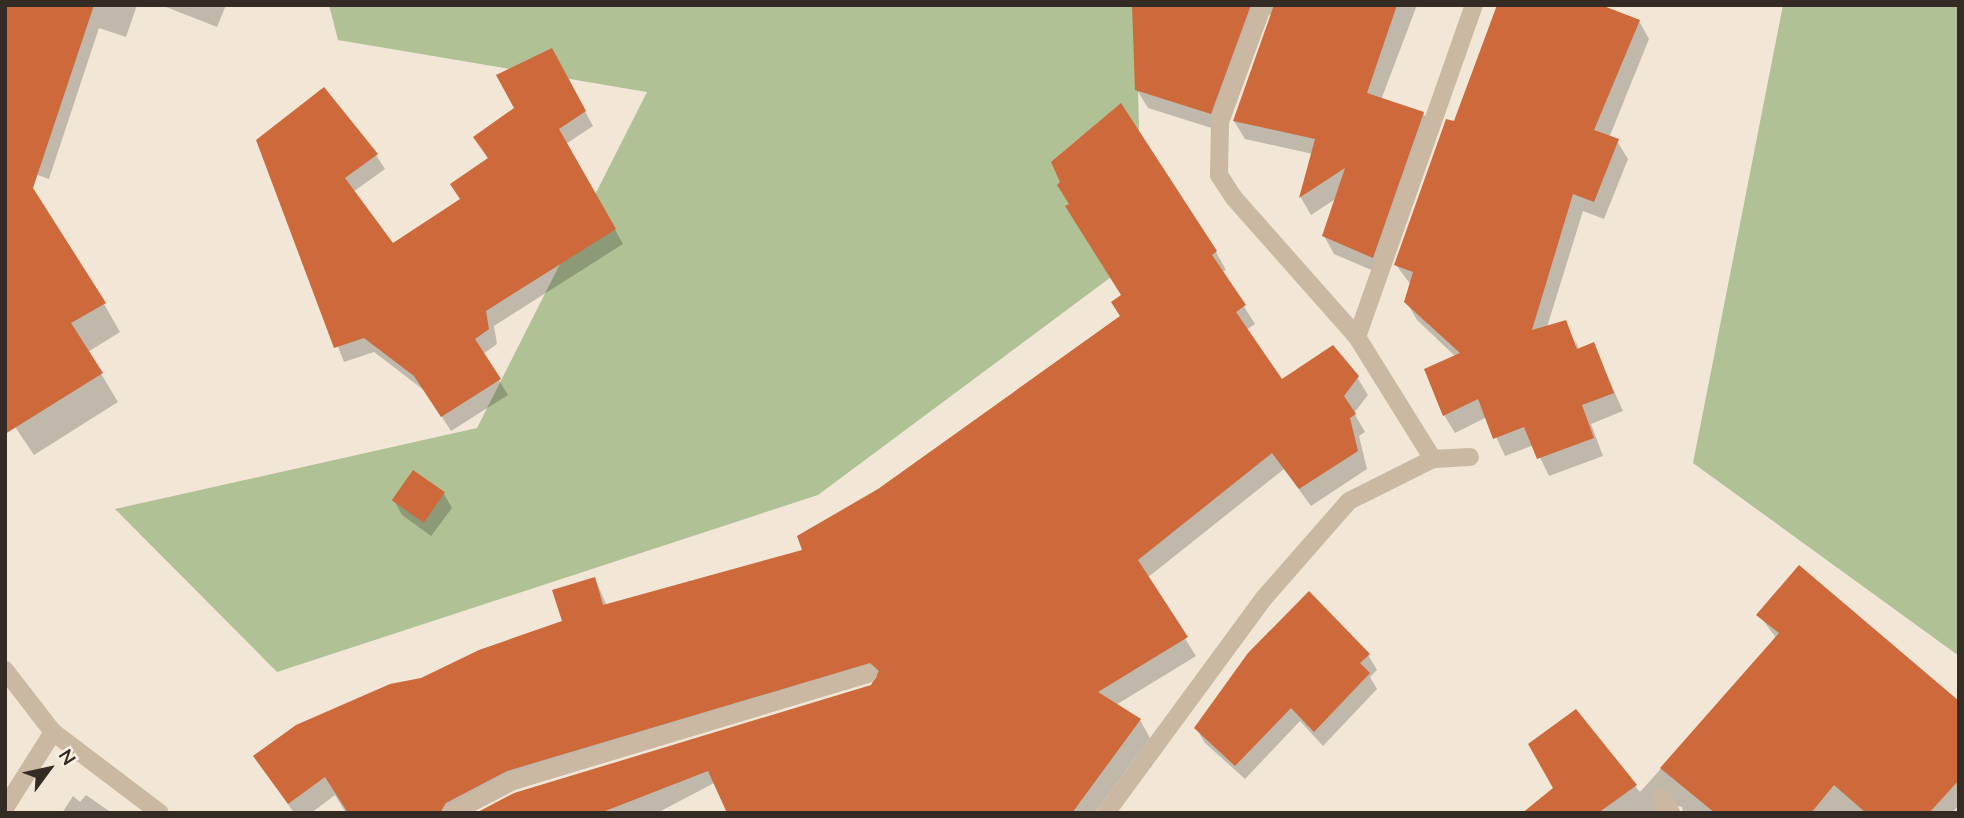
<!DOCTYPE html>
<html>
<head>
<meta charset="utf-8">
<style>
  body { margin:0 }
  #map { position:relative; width:1964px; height:818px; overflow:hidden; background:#f2e7d7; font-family:"Nunito Sans",sans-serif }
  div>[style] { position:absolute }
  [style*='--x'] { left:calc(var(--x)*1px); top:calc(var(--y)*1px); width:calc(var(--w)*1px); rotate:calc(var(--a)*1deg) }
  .green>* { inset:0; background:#b0c196 }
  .shadow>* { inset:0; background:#0003 }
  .building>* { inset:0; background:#cd693a; transform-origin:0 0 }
  .minor>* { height:18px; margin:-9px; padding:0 9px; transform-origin:9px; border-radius:9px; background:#cab8a2 }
  .tertiary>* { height:18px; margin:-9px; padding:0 9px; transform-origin:9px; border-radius:9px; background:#cab8a2 }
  span { translate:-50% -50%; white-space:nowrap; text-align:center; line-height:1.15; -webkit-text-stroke:5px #faf1e3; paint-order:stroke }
  .frame { position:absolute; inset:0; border:7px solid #352b25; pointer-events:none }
  .north { position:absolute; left:14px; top:734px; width:70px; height:70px; -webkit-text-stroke:5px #faf1e3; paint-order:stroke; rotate:57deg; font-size:19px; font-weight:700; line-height:28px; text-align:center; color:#352b25 }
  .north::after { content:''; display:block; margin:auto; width:24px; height:32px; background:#352b25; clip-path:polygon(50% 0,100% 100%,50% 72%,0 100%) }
</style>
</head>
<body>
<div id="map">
  <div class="green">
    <div style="clip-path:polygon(329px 5px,1136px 5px,1142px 254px,818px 495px,277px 672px,115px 509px,477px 428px,647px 92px,338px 40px)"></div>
    <div style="clip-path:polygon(1783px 5px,1959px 5px,1959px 656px,1693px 463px)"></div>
  </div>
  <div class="shadow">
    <div style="clip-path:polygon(5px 5px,137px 5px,126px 37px,99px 28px,49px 179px,5px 164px)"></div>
    <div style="clip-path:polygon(161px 5px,226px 5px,217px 27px)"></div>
    <div style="clip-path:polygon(1134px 5px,1417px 5px,1381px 100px,1423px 113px,1434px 131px,1383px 275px,1334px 254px,1324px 236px,1337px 198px,1311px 215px,1301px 198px,1313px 154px,1245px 139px,1234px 121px,1274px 12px,1262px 19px,1221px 131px,1148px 108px,1137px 90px)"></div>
    <div style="clip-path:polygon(1639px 21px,1649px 39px,1609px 138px,1617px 141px,1628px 159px,1604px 219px,1583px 211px,1547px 327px,1565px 322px,1578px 358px,1575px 339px,1579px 350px,1593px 344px,1623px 411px,1591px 424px,1603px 456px,1549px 476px,1534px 445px,1505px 456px,1487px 417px,1455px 433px,1444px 415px,1456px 357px,1417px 320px,1406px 301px,1411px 285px,1396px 265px,1455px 123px)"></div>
    <div style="clip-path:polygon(560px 65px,593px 126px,566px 144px,623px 244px,494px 326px,497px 344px,483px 354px,508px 395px,451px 431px,425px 391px,374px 352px,344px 362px,258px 140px,376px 155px,385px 169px,353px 192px,393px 245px,462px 200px,489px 160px,484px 152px,517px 109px)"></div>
    <div style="clip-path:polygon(1120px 106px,1216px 252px,1226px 270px,1222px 272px,1255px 324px,1246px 330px,1282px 381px,1357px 377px,1368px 395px,1354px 413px,1365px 432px,1359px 436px,1367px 469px,1311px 506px,1284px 469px,1147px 578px,1196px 656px,1116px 705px,1140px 720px,1150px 738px,1095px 813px,718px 781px,657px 813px,480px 813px,872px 686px,876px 680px,517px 789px,471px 813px,346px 813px,335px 795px,311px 813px,294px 813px,256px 757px,422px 680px,564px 622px,595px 579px,607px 606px,804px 551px,879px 491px,1121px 317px,1123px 296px,1070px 205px)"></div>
    <div style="clip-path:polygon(5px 253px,104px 304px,120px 332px,88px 352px,118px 402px,34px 455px,5px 412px)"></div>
    <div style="clip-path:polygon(444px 494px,452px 508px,431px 536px,402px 515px,394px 500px)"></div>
    <div style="clip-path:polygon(1759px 615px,1959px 705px,1959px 805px,1952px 813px,1683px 813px,1682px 807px,1664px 804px,1660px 813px,1543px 813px,1556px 788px,1575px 711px,1640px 792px,1777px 639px)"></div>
    <div style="clip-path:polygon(1368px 655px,1377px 670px,1370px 677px,1377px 689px,1323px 746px,1300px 721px,1245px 779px,1205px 743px,1196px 728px)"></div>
    <div style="clip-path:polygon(86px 795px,112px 813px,62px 813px,73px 796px,80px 802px)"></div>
  </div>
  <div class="building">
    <div style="clip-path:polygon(5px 5px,94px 5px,33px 188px,106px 303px,71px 323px,103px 373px,5px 434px)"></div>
    <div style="clip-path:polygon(1132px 5px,1251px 5px,1211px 114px,1135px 90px)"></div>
    <div style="clip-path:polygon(1274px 5px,1397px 5px,1367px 93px,1424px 112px,1373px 258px,1322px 236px,1345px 168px,1299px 198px,1315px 139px,1233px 121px)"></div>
    <div style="clip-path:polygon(1497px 5px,1601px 5px,1640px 20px,1594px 130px,1619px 139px,1594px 202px,1573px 194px,1532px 330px,1566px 320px,1577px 349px,1594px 342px,1614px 393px,1582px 405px,1594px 438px,1537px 459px,1524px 427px,1493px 439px,1478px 399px,1443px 416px,1424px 369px,1460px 353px,1404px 302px,1413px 272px,1394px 265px,1446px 119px,1454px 121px)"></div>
    <div style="clip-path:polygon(552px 48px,586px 111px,559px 129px,616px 229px,486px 311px,489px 329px,475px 339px,501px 379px,441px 417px,414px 376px,364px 338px,334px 348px,256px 140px,324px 87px,378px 154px,345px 178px,393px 243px,460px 199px,450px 184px,488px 158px,473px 137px,514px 108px,496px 75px)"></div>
    <div style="clip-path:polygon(1121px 103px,1217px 251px,1212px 255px,1246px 305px,1236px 312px,1282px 379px,1333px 345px,1359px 376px,1344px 396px,1356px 414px,1350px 418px,1358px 451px,1299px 489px,1272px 453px,1138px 560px,1188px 637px,1098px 692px,1141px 719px,1072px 813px,727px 813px,708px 771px,600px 813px,476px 813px,514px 793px,871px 685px,879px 671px,870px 663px,507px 771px,446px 803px,440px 813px,348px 813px,325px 777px,288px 804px,253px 756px,296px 725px,390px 684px,421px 678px,479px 650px,562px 621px,552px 590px,595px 577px,603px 605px,802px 550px,797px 536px,878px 489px,1120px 316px,1111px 302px,1121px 295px,1065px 206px,1069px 204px,1057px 185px,1060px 182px,1051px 162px)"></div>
    <div style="left:413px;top:470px;width:39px;height:37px;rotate:35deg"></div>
    <div style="clip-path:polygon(1799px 565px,1959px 701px,1959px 780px,1929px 813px,1866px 813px,1834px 785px,1811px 813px,1715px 813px,1660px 768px,1779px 633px,1756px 615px)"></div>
    <div style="clip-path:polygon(1309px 591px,1370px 654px,1360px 663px,1370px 673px,1314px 732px,1291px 708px,1235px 766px,1194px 728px,1248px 653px)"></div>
    <div style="clip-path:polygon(1576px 709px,1637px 785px,1598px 813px,1522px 813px,1553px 788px,1528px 744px)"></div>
  </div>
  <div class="minor">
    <div style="--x:1263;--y:5;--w:125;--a:110.2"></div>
    <div style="--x:1220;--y:122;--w:53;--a:91.1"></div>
    <div style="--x:1219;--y:175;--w:27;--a:57"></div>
    <div style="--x:1234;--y:198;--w:186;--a:48.5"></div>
    <div style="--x:1357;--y:337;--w:144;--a:58.1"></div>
    <div style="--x:1357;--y:337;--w:352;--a:-70.6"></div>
    <div style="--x:1661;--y:797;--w:19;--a:58"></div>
    <div style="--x:5;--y:808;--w:90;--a:-57.7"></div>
    <div style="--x:451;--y:813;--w:67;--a:-27.7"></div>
    <div style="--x:510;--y:782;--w:374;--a:-16.8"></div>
    <div style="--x:1106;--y:813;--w:267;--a:-53.7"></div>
    <div style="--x:1264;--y:598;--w:129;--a:-48.8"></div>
    <div style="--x:1349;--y:501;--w:94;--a:-26.6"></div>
    <div style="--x:1433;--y:459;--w:37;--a:-3"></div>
  </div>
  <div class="tertiary">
    <div style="--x:5;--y:670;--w:78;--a:52.3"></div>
    <div style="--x:53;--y:732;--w:134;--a:37.1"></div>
  </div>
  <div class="frame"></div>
  <div class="north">N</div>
</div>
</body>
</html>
